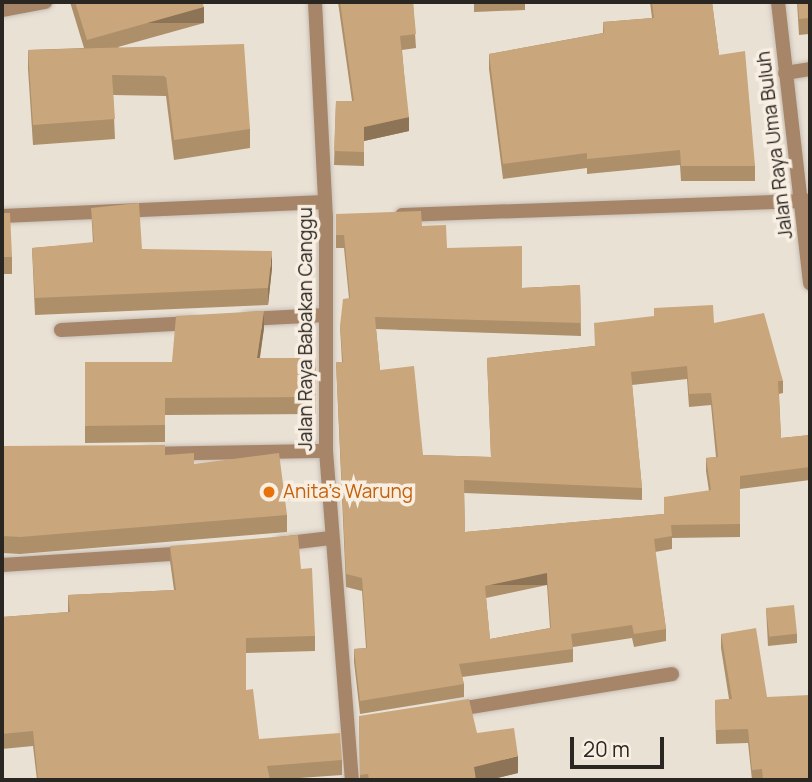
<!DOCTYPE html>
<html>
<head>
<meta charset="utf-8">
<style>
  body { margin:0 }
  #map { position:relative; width:812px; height:782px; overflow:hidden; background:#eae1d5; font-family:Manrope,sans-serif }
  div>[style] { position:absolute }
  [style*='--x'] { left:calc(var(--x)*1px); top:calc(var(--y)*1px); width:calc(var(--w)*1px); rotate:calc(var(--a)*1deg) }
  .roads { filter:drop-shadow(0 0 2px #c7bfb5) drop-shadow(0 0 2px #c7bfb5) }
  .minor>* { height:14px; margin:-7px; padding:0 7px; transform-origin:7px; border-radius:7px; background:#a78568 }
  .tertiary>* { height:14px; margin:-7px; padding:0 7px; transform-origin:7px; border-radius:7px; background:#a78568 }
  .wall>* { inset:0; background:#ad8f6a }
  .shaded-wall>* { inset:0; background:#8d7456; transform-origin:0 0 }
  .building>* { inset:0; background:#c9a67b; transform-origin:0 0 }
  .dots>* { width:19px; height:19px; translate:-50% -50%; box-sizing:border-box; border:4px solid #f8eee2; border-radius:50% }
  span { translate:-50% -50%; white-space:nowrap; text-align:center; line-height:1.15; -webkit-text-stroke:7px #f8eee2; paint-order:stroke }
  .street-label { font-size:19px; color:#2a2622 }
  .food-label { font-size:19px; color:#c56008 }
  .left { translate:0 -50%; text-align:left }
  .frame { position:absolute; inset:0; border:4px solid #2a2622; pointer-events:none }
  .scale { position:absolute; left:570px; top:737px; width:94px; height:32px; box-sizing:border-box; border:4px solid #2a2622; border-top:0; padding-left:9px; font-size:21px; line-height:24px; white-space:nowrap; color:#2a2622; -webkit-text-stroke:5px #f8eee2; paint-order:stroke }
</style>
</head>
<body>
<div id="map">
  <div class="roads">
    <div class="minor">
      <div style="--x:778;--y:2;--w:283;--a:83.5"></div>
      <div style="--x:2;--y:10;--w:44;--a:-10.5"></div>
      <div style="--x:785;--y:73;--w:25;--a:-9"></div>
      <div style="--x:402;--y:215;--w:408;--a:-2"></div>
      <div style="--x:2;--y:216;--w:323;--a:-2.5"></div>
      <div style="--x:247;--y:319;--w:79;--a:-2.9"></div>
      <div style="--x:61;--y:330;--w:131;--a:-3.1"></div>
      <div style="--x:147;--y:454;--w:179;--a:-1"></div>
      <div style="--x:280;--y:544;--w:51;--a:-6.7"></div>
      <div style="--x:2;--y:565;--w:184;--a:-3.7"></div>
      <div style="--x:453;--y:710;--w:222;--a:-9.3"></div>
    </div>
    <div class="tertiary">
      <div style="--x:315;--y:2;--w:215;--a:87.1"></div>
      <div style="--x:326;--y:217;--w:234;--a:90"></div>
      <div style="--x:326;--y:451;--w:330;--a:85.5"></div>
    </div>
  </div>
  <div class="wall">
    <div style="clip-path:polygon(70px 2px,202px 2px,204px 23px,118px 47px,250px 129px,250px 148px,174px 160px,166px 96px,113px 95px,115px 139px,33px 145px,28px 69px,28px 50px,84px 48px)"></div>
    <div style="clip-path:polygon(338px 2px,413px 2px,416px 48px,402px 50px,409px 131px,364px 141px,364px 166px,334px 165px,336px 101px,352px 101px)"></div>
    <div style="clip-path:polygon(474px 2px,525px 2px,525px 10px,474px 12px)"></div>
    <div style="clip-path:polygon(650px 2px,712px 2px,719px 55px,755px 166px,755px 181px,681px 181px,680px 165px,587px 174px,587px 168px,503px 179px,489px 69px,489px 54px,603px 33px,603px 22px,652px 18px)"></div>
    <div style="clip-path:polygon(797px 2px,810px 2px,810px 37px,809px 34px,799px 35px)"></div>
    <div style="clip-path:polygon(91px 208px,142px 249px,272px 268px,268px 305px,35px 315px,32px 248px,93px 243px)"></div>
    <div style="clip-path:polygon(2px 213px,12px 257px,12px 274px,2px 274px)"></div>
    <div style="clip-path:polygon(evenodd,336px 214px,422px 226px,447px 248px,522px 288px,580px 285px,581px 336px,376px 329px,380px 370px,423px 455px,491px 457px,487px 358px,594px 346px,714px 323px,783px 381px,783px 393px,779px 394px,781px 438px,810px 435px,810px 480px,740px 489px,740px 537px,672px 538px,672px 549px,655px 552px,666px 629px,666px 641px,634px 647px,632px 638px,573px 647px,573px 662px,462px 677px,464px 684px,464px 697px,360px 714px,354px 662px,354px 649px,366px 648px,362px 591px,346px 587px,336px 362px,342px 362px,340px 326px,349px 298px,344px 248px,336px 248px,336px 214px,687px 379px,689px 407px,711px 405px,716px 457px,706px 458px,706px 471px,709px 491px,664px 514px,465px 532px,464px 493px,642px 500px,642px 488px,632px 385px,687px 379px,336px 214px,547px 585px,550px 628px,490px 639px,486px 598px,547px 585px)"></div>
    <div style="clip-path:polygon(264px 328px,260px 358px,316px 358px,316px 414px,165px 415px,165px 442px,85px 443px,85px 362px,172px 362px)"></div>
    <div style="clip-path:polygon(2px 446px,165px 455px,194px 464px,287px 515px,287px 532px,20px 554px,2px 553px)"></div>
    <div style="clip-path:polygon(170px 546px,301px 569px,315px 636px,315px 651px,246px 653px,246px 690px,259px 739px,342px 760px,342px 775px,271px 780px,37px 780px,33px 746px,2px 749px,2px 617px,68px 612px,68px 595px,174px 590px,170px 561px)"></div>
    <div style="clip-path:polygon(766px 608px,797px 634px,797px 643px,768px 646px)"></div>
    <div style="clip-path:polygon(721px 634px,767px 697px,810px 780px,752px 780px,748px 743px,716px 744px,715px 700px,729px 699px,721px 648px)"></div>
    <div style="clip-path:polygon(359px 716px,477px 733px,518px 773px,489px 780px,360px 780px)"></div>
  </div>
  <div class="shaded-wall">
    <div style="left:204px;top:7px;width:16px;height:122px;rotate:90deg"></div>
    <div style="clip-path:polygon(409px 117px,409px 131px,364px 141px,364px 166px,364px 127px)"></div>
    <div style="clip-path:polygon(272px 251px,272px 268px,268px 305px,268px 288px)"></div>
    <div style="clip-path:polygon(264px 311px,264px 328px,257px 375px,257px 358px)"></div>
    <div style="left:547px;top:573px;width:12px;height:63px;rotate:90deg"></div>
    <div style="clip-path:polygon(518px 756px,518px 773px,489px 780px,474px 780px,474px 767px)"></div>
  </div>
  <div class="building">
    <div style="clip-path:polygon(75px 2px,202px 2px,204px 7px,87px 40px)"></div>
    <div style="clip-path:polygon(340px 2px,413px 2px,416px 34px,400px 36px,409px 117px,364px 127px,364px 152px,334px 151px,336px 101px,354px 101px)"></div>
    <div style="clip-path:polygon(652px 2px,712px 2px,719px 55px,745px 51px,755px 166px,681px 166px,680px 150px,587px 159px,587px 153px,503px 164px,489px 54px,604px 33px,603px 22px,654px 18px)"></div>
    <div style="clip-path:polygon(798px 2px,810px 2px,810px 21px,809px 18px,799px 19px)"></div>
    <div style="clip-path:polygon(244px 44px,250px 129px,174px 140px,166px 76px,112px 75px,115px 119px,33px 125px,28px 50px)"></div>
    <div style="clip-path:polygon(139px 203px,142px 249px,272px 251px,268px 288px,35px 298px,32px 248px,94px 242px,91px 208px)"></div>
    <div style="clip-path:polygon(evenodd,421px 211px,422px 226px,446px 225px,447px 248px,522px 246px,522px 288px,580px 285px,581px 323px,375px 317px,380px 370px,414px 366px,423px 455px,491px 457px,487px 358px,595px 346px,594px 323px,654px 316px,654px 308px,713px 305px,714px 323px,764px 313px,783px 381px,778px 381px,781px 438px,810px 435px,810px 467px,740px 476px,740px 524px,671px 525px,672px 536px,654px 539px,666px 629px,634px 634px,632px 625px,571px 634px,573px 649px,459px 664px,464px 684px,360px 701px,354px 649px,367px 648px,362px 578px,346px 574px,336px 362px,343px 362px,340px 326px,343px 299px,350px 298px,344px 235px,336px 235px,336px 214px,421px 211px,687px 366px,689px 394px,711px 393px,718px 457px,706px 458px,711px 490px,664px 497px,664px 514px,465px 532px,464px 480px,642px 488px,631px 372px,687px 366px,421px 211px,547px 573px,551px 628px,490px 639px,485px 586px,547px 573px)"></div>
    <div style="clip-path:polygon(2px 213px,10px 213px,12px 257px,2px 257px)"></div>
    <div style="clip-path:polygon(264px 311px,257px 358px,316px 358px,316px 397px,165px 398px,165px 425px,85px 426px,85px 362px,172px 362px,176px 316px)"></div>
    <div style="clip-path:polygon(165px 445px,165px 455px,194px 453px,194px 464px,279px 453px,287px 515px,20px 537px,2px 536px,2px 446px)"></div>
    <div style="clip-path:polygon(298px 535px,301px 569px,312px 568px,315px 636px,246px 638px,246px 690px,253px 689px,259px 739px,340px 733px,342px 760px,267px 766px,270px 780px,38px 780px,33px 731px,2px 734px,2px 617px,70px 612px,68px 595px,176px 590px,170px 546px)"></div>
    <div style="left:794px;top:605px;width:29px;height:28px;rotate:84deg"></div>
    <div style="clip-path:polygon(756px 628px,767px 697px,810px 695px,810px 780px,763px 780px,762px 769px,752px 770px,748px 729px,716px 730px,715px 700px,732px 699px,721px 634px)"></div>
    <div style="clip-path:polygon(469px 699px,477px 733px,514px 728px,518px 756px,474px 767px,476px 780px,369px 780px,368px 774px,360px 775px,359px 716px)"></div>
  </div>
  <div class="dots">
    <div style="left:269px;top:492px;background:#e8710a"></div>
  </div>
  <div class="street-label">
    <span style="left:775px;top:145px;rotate:-97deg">Jalan Raya Uma Buluh</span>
    <span style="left:306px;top:329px;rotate:-90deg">Jalan Raya Babakan Canggu</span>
  </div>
  <div class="food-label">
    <span class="left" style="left:283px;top:492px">Anita’s Warung</span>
  </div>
  <div class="frame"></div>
  <div class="scale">20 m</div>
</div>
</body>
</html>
